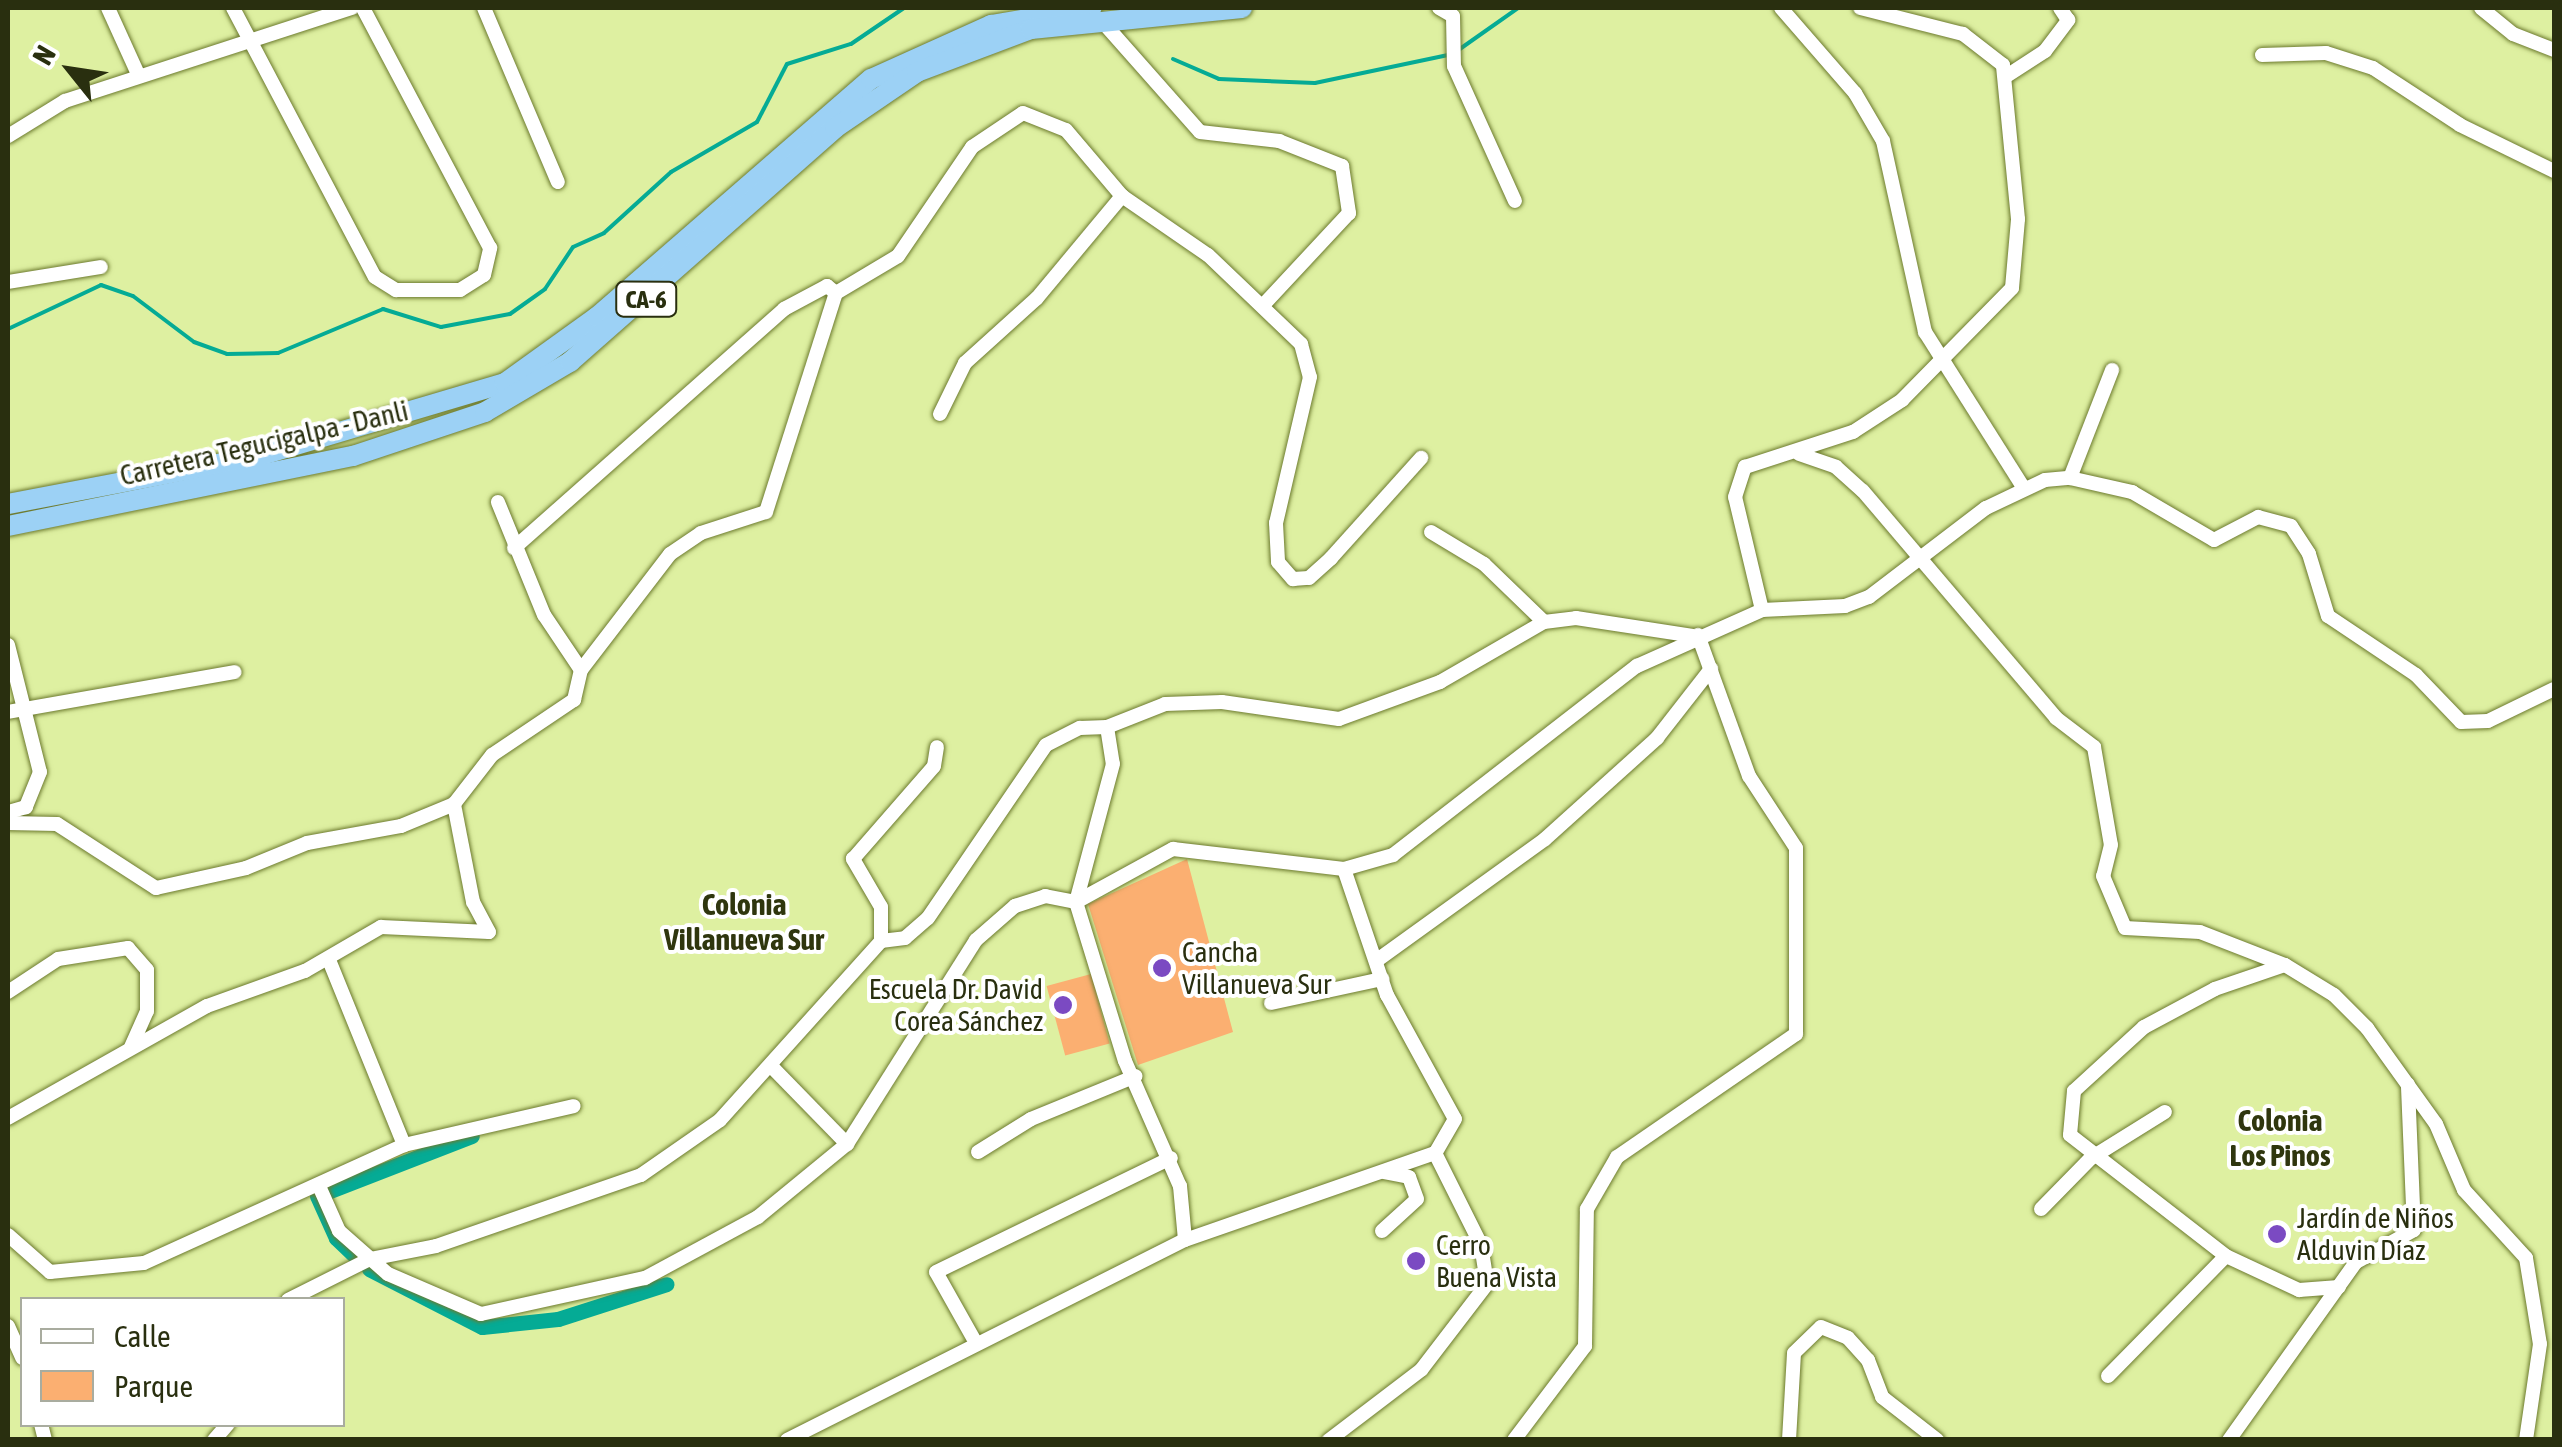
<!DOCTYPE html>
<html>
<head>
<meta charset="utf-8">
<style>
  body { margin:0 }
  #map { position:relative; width:2562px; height:1447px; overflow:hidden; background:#def0a1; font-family:"Asap Condensed",sans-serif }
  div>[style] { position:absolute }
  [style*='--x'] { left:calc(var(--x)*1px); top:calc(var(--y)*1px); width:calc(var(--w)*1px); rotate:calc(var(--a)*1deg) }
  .green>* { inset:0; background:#fbaf71; transform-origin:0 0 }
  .stream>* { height:4px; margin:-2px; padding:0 2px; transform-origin:2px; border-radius:2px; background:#05ab95 }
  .canal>* { height:15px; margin:-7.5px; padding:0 7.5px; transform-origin:7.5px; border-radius:7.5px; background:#05ab95 }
  .roads { filter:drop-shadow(0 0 2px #6c7a2e) drop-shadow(0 0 2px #6c7a2e) }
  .minor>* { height:14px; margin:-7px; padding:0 7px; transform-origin:7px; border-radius:7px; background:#fff }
  .highway>* { height:20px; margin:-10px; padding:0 10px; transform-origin:10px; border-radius:10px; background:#9cd1f5 }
  .dots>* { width:28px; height:28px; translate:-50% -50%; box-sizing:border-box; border:5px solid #fff; border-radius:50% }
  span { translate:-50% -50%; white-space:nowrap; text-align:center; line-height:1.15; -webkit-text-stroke:8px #fff; paint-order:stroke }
  .shield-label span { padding:2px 8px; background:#fff; border:2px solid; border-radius:8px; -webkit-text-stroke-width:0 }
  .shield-label { font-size:25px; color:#292f0f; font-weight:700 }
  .street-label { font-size:28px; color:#292f0f }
  .poi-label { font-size:28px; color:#292f0f }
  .left { translate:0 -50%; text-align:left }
  .right { translate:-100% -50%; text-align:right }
  .neighbourhood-label { font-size:30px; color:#2f360e; font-weight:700 }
  .frame { position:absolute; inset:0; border:10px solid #292f0f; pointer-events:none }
  .legend { position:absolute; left:20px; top:1297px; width:325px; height:130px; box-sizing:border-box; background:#fff; border:2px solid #a9ac9f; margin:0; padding:12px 18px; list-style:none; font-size:30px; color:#292f0f }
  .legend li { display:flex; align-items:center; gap:20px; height:50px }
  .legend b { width:50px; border:2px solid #a9ac9f }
  .north { position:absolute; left:20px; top:20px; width:100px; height:100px; -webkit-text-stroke:8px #fff; paint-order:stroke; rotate:300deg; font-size:28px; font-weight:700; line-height:40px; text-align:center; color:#292f0f }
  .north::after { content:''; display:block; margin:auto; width:35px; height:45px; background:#292f0f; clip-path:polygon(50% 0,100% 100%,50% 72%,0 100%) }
</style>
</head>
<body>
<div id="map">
  <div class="green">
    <div style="clip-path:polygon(1187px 859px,1233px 1032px,1138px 1065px,1088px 904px)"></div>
    <div style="left:1091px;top:974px;width:72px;height:46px;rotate:75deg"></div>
  </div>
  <div class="stream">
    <div style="--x:1457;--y:51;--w:75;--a:-35.2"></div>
    <div style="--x:1173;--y:59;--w:50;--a:23.5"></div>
    <div style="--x:1219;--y:79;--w:96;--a:2.4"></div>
    <div style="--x:1315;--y:83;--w:136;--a:-11.9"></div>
    <div style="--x:8;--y:329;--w:103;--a:-25.3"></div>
    <div style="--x:101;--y:285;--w:34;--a:19"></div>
    <div style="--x:133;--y:296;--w:76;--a:37"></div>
    <div style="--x:194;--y:342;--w:35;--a:20"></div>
    <div style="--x:227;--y:354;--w:51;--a:-1.1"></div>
    <div style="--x:278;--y:353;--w:114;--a:-22.7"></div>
    <div style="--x:383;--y:309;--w:61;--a:17.2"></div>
    <div style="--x:441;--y:327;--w:70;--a:-10.7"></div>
    <div style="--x:510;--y:314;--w:43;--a:-35.5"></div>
    <div style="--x:545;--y:289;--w:50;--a:-56.3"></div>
    <div style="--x:573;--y:247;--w:34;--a:-24"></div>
    <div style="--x:604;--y:233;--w:91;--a:-42.3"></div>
    <div style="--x:671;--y:172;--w:99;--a:-30.2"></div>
    <div style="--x:757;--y:122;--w:65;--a:-62.7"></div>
    <div style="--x:787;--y:64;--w:67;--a:-17.4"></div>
    <div style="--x:851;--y:44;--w:64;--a:-34.2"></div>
  </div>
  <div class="canal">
    <div style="--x:330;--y:1191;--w:152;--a:-21.2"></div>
    <div style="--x:317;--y:1196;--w:46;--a:65.7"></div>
    <div style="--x:336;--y:1238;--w:28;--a:44"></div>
    <div style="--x:369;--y:1269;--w:127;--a:27.2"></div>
    <div style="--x:482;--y:1327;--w:76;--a:-6"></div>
    <div style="--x:558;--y:1319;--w:114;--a:-17.8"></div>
  </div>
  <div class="roads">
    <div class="minor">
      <div style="--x:108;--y:8;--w:72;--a:65.6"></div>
      <div style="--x:233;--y:8;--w:304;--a:62.2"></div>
      <div style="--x:375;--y:277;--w:25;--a:32"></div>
      <div style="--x:396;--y:290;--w:64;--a:0"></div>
      <div style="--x:460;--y:290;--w:28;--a:-32"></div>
      <div style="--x:484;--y:275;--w:28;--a:-77"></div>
      <div style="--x:490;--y:248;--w:272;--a:-117.9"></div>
      <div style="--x:484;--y:8;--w:189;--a:67"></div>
      <div style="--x:1439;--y:8;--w:16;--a:30"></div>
      <div style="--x:1453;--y:16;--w:50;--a:88.9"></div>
      <div style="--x:1454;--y:66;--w:148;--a:65.7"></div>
      <div style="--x:1781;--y:8;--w:113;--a:49"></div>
      <div style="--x:1855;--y:93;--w:56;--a:59.7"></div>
      <div style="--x:1883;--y:141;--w:196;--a:77.6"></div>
      <div style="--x:1925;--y:332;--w:183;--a:57.7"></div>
      <div style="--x:2481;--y:8;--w:41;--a:39.1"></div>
      <div style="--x:2513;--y:34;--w:44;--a:21.3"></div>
      <div style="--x:1101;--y:20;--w:149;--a:48.5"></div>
      <div style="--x:1200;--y:132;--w:80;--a:6.5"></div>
      <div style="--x:1279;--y:141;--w:68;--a:21.6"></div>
      <div style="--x:1342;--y:166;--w:48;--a:81.5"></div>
      <div style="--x:1349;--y:213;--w:125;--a:133"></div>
      <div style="--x:2262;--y:55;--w:64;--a:-1.8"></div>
      <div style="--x:2326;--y:53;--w:49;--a:17.7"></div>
      <div style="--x:2373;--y:68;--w:104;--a:33.2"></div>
      <div style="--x:2460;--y:125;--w:105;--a:26.1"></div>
      <div style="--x:2005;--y:77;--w:48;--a:-33"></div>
      <div style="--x:2045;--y:51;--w:39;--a:-53"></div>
      <div style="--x:2068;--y:20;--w:14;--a:-124"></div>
      <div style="--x:8;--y:136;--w:67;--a:-31.6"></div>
      <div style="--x:65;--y:101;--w:302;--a:-18"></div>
      <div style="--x:8;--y:282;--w:94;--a:-9.2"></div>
      <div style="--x:940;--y:414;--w:57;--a:-63.9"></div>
      <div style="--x:965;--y:363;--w:97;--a:-42.1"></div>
      <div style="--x:1037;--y:298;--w:133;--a:-50.2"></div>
      <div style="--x:1799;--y:454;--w:39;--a:19"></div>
      <div style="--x:1836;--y:467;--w:36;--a:42"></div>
      <div style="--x:1863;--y:491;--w:298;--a:49.6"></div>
      <div style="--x:2056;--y:718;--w:48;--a:37.3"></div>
      <div style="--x:2094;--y:747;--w:99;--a:80.2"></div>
      <div style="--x:2111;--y:845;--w:32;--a:104"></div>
      <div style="--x:2103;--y:876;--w:56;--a:67.1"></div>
      <div style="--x:2125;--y:928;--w:75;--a:3.1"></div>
      <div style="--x:2200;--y:932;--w:91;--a:21.2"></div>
      <div style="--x:2285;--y:965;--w:57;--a:31.5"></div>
      <div style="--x:2334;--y:995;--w:47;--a:45"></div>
      <div style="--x:2367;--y:1028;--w:118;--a:54.3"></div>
      <div style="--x:2436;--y:1124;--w:72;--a:67"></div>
      <div style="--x:2464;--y:1190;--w:92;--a:47.6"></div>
      <div style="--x:2526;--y:1258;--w:87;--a:80.8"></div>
      <div style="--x:2540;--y:1344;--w:97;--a:98.3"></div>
      <div style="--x:2070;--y:478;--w:116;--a:-68.7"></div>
      <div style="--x:1431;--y:532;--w:62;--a:31.1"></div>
      <div style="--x:1484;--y:564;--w:83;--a:44"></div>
      <div style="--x:514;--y:548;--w:361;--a:-41.5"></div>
      <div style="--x:784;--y:309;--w:49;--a:-28.1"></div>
      <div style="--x:827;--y:286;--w:11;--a:38"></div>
      <div style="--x:836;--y:293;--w:72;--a:-30.8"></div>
      <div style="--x:898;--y:256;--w:132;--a:-55.8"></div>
      <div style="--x:972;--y:147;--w:61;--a:-33.7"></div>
      <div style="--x:1023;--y:113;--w:46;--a:21.6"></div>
      <div style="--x:1066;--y:130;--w:87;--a:49.7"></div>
      <div style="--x:1122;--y:196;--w:104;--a:34.5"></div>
      <div style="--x:1208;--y:255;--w:129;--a:43.7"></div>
      <div style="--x:1301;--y:344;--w:34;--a:75"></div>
      <div style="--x:1310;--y:377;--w:150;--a:103.1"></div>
      <div style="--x:1276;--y:523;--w:39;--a:87"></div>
      <div style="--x:1278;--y:562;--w:23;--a:49"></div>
      <div style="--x:1293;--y:579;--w:16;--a:-4"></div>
      <div style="--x:1309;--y:578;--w:30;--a:-42"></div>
      <div style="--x:1331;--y:558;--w:135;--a:-48"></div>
      <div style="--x:1762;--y:610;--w:116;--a:-103.4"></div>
      <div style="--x:1735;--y:497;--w:32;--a:-72"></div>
      <div style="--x:1745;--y:467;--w:114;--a:-18"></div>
      <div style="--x:1853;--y:432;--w:59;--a:-33.1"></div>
      <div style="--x:1902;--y:400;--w:157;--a:-45.5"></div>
      <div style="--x:2012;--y:288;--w:69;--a:-85"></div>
      <div style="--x:2018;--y:219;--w:155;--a:-95.6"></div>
      <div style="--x:2003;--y:65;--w:51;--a:-142.2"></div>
      <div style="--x:1963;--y:34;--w:106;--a:-165.8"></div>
      <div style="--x:8;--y:645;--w:131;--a:75.9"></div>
      <div style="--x:40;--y:772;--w:38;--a:112"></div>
      <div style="--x:26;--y:807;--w:19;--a:164"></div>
      <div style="--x:581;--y:670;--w:146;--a:-52.5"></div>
      <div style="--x:670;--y:554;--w:37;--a:-34"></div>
      <div style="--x:701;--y:533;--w:68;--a:-17.9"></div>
      <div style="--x:766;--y:512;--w:230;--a:-72.3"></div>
      <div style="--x:8;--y:712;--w:230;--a:-10"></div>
      <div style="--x:1107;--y:727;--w:37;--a:81"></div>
      <div style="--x:1113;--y:764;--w:143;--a:105"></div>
      <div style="--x:1076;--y:902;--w:166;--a:72.9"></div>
      <div style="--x:1125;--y:1061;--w:137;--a:66.3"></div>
      <div style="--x:1180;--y:1186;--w:54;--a:84.7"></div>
      <div style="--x:8;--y:823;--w:49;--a:1.2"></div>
      <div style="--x:57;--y:824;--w:118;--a:32.9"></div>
      <div style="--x:156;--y:888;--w:92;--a:-12.5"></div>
      <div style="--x:246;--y:868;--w:66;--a:-22.3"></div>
      <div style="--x:307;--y:843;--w:96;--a:-10.3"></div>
      <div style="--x:401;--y:826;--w:57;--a:-22.5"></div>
      <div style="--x:454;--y:804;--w:62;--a:-52.2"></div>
      <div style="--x:492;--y:755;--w:99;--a:-33.9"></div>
      <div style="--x:574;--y:700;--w:31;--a:-77"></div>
      <div style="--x:581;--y:670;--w:66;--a:-123.9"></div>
      <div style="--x:544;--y:615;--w:122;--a:-112.2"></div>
      <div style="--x:1344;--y:869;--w:133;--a:71.2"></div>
      <div style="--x:1387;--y:995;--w:141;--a:61.3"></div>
      <div style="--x:1455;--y:1119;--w:39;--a:120"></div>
      <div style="--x:881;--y:941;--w:24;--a:-7"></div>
      <div style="--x:905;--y:938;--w:30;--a:-41"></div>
      <div style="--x:928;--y:918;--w:209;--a:-55.7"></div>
      <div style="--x:1046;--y:745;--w:38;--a:-27"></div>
      <div style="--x:1080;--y:728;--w:27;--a:-2"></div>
      <div style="--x:1107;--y:727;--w:62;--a:-21.6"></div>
      <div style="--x:1165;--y:704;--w:57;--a:-2"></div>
      <div style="--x:1222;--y:702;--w:118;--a:8.3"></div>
      <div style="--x:1339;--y:719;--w:108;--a:-20.1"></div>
      <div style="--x:1440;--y:682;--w:120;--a:-30"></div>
      <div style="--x:1544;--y:622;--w:32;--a:-7"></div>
      <div style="--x:1576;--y:618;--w:118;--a:8.7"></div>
      <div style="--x:329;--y:960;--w:200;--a:67.9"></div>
      <div style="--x:1376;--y:961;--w:208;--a:-35.8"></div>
      <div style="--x:1545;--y:839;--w:151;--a:-42"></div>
      <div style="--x:1657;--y:738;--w:88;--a:-52"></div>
      <div style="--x:2285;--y:965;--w:74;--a:161.1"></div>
      <div style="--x:2215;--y:989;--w:81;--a:151.8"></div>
      <div style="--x:2144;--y:1027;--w:95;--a:137.6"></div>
      <div style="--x:2074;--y:1091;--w:44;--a:95.2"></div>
      <div style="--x:2070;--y:1135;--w:197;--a:37.8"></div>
      <div style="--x:2226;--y:1256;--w:81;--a:25"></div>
      <div style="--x:2299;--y:1290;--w:40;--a:-4.3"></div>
      <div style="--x:8;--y:992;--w:60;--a:-33.4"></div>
      <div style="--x:58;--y:959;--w:71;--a:-8.9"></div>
      <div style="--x:128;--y:948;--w:29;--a:49"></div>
      <div style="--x:147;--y:970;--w:41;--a:90"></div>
      <div style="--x:147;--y:1011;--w:39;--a:114"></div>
      <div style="--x:1271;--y:1003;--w:114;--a:-12.2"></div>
      <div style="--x:771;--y:1066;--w:109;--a:45.7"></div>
      <div style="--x:8;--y:1118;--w:228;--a:-29.4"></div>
      <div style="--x:207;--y:1006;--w:104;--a:-19.7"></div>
      <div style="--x:305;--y:971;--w:88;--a:-30.1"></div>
      <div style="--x:381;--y:927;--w:108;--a:2.7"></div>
      <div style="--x:489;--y:932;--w:34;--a:-118"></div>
      <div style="--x:473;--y:902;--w:100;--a:-101"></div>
      <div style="--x:978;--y:1152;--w:62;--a:-31.9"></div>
      <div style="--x:1031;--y:1119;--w:113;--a:-22.3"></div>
      <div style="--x:319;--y:1186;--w:49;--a:66"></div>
      <div style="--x:339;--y:1231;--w:65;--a:41.3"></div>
      <div style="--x:388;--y:1274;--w:101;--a:23.3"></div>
      <div style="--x:481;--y:1314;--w:168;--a:-12.4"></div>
      <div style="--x:645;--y:1278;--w:128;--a:-28.4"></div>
      <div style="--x:758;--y:1217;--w:115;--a:-39.4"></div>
      <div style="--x:847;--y:1144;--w:241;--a:-57.7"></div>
      <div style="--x:976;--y:940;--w:52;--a:-41.1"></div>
      <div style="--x:1015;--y:906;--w:32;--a:-18"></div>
      <div style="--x:1045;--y:896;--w:32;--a:11"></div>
      <div style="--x:1076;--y:902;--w:111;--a:-28.7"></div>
      <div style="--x:1173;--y:849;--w:172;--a:6.7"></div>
      <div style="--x:1344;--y:869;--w:51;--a:-15.9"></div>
      <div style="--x:1393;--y:855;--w:309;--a:-37.8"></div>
      <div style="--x:1637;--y:666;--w:137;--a:-24.1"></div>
      <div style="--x:1762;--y:610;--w:83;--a:-2.8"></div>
      <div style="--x:1845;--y:606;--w:26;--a:-21"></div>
      <div style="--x:1869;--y:597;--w:147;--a:-37.3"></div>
      <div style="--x:1986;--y:508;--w:65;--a:-25.4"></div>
      <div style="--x:2045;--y:480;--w:25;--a:-5"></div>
      <div style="--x:2070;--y:478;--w:64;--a:12.7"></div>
      <div style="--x:2132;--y:492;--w:95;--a:30.3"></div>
      <div style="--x:2214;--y:540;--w:50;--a:-27.6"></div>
      <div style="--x:2258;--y:517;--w:34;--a:15"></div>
      <div style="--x:2291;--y:526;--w:33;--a:57"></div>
      <div style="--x:2309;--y:554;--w:65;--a:73"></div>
      <div style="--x:2328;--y:616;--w:106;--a:33.8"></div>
      <div style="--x:2416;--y:675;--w:65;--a:46.2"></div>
      <div style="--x:2461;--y:722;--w:27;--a:-2"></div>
      <div style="--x:2488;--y:721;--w:73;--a:-25.9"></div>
      <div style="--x:2041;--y:1209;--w:71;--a:-45.6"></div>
      <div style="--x:2091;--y:1158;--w:87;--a:-31.9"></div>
      <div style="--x:1382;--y:1231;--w:47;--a:-42.4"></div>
      <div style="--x:1417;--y:1199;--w:23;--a:-110"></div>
      <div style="--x:1409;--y:1177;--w:25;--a:-169"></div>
      <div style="--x:8;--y:1235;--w:56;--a:41.4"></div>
      <div style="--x:50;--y:1272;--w:94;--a:-5.5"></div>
      <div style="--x:144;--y:1263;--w:286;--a:-24.4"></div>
      <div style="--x:404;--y:1145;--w:174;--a:-12.9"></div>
      <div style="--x:288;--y:1300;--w:92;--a:-26.6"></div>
      <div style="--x:370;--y:1259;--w:67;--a:-11.1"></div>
      <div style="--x:436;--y:1246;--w:217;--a:-19.1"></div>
      <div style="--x:641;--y:1175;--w:96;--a:-34.8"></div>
      <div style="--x:720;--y:1120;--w:241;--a:-48"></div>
      <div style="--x:881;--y:941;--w:34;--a:-90"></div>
      <div style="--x:881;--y:907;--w:56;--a:-120.3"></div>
      <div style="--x:853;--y:859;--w:123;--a:-48.9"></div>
      <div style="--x:934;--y:766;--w:19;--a:-81"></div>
      <div style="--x:8;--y:1326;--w:35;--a:66"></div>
      <div style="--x:976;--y:1343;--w:81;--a:-119.4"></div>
      <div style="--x:936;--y:1272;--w:261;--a:-25.9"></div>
      <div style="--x:2108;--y:1376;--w:168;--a:-45.5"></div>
      <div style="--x:41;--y:1424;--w:16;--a:76"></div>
      <div style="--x:214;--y:1440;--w:21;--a:-49"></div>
      <div style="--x:787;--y:1440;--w:445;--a:-26.7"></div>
      <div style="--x:1185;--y:1240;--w:265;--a:-19.2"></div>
      <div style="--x:1435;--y:1153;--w:103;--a:63.4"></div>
      <div style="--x:1481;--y:1245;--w:39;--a:81"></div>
      <div style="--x:1487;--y:1284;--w:108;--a:127.5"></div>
      <div style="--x:1421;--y:1370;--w:116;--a:142.7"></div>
      <div style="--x:1514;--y:1440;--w:118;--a:-52.9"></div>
      <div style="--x:1585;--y:1346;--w:137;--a:-89.2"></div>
      <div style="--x:1587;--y:1209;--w:60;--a:-60"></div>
      <div style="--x:1617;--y:1157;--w:217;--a:-34.5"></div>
      <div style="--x:1796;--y:1034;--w:186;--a:-90"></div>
      <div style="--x:1796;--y:848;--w:86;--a:-123.1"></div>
      <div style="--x:1749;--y:776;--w:150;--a:-109.9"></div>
      <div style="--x:1789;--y:1440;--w:87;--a:-86.7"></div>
      <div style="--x:1794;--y:1353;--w:37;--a:-44"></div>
      <div style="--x:1821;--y:1327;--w:29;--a:22"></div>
      <div style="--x:1848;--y:1338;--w:30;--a:48"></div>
      <div style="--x:1868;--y:1360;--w:40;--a:69"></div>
      <div style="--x:1882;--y:1397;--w:70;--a:38"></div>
      <div style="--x:2229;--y:1440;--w:219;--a:-54.5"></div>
      <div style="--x:2356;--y:1262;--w:66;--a:-28.9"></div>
      <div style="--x:2414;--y:1230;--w:146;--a:-92.4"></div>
    </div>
    <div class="highway">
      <div style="--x:8;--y:504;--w:251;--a:-10.8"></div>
      <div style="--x:255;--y:457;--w:261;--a:-16.5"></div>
      <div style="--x:505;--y:383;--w:113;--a:-35.7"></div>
      <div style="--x:597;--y:317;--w:363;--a:-41"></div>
      <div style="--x:871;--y:79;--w:132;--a:-24.2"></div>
      <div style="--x:991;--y:25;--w:102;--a:-9.6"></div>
      <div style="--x:8;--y:526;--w:352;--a:-11.5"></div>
      <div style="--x:353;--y:456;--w:139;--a:-18.4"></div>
      <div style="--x:485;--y:412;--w:99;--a:-30.5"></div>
      <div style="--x:570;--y:362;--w:354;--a:-41.4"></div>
      <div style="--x:835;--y:128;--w:99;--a:-34.3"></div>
      <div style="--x:917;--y:72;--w:122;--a:-20.7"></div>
      <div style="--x:1031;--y:29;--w:212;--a:-5.7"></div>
    </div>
  </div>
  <div class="dots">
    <div style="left:1162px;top:968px;background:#7b4ac2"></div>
    <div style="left:1063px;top:1005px;background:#7b4ac2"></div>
    <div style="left:2277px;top:1234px;background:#7b4ac2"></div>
    <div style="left:1416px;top:1261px;background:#7b4ac2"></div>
  </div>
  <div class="shield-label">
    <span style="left:646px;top:299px">CA-6</span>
  </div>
  <div class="street-label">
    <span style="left:264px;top:443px;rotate:-13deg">Carretera Tegucigalpa - Danli</span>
  </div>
  <div class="poi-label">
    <span class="left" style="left:1182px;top:968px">Cancha<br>Villanueva Sur</span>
    <span class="right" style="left:1043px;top:1005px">Escuela Dr. David<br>Corea Sánchez</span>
    <span class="left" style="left:2297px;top:1234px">Jardín de Niños<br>Alduvin Díaz</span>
    <span class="left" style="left:1436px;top:1261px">Cerro<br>Buena Vista</span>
  </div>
  <div class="neighbourhood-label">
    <span style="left:744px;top:921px">Colonia<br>Villanueva Sur</span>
    <span style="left:2280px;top:1137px">Colonia<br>Los Pinos</span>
  </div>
  <div class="frame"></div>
  <ul class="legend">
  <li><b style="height:12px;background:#fff"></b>Calle</li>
  <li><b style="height:28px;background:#fbaf71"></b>Parque</li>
  </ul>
  <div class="north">N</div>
</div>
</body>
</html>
